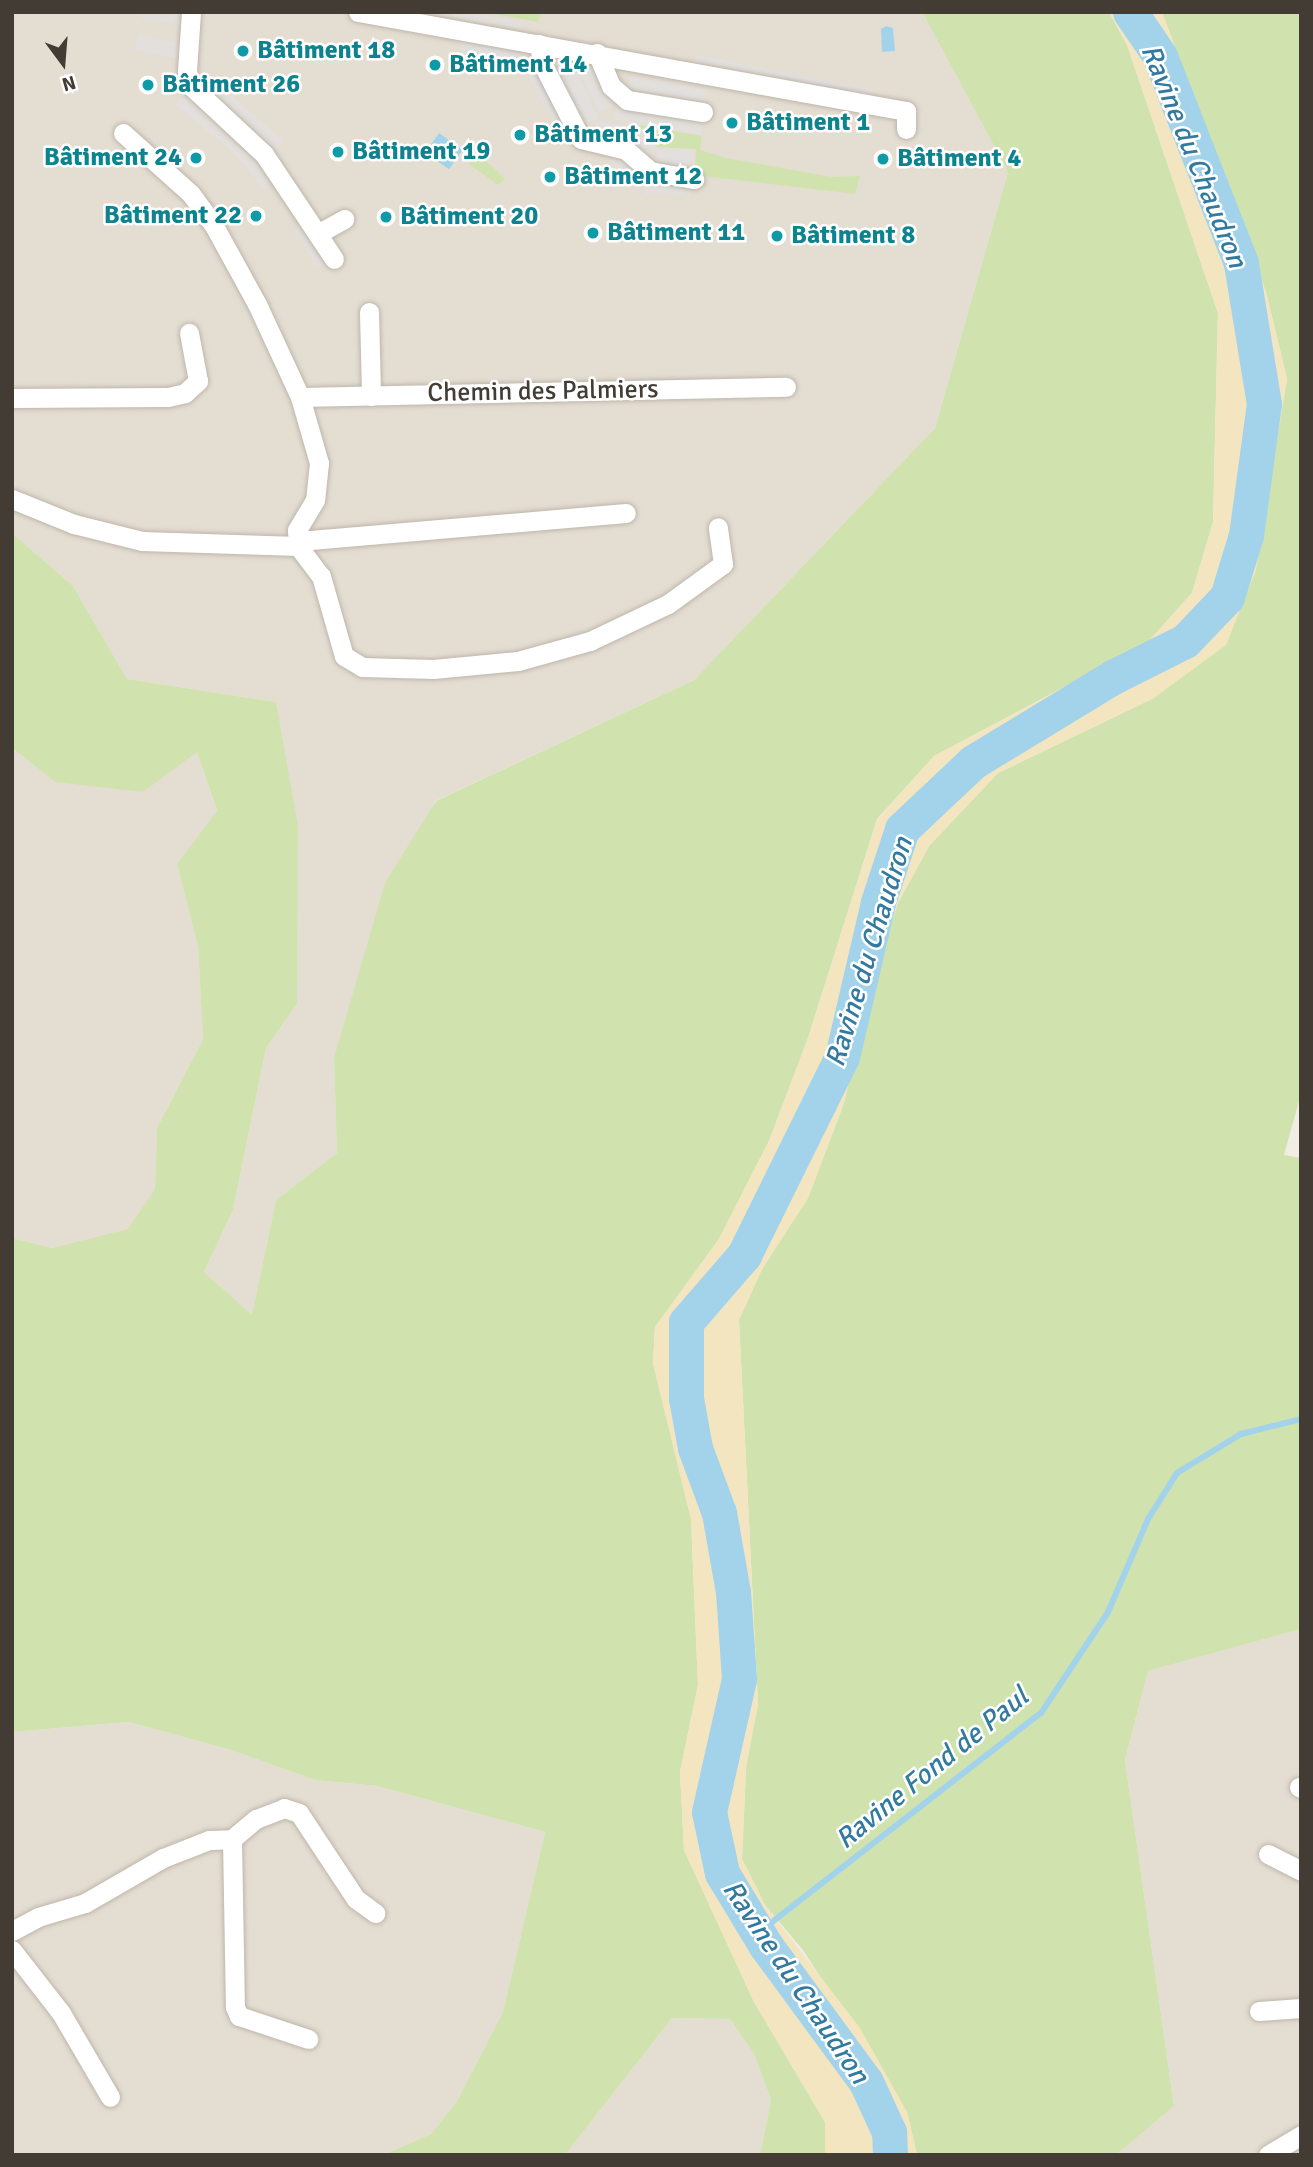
<!DOCTYPE html>
<html>
<head>
<meta charset="utf-8">
<style>
  body { margin:0 }
  #map { position:relative; width:1313px; height:2167px; overflow:hidden; background:#f1ece4; font-family:Signika,sans-serif }
  div>[style] { position:absolute }
  [style*='--x'] { left:calc(var(--x)*1px); top:calc(var(--y)*1px); width:calc(var(--w)*1px); rotate:calc(var(--a)*1deg) }
  .residential>* { inset:0; background:#e4ddd2 }
  .green>* { inset:0; background:#d0e3af }
  .sand>* { inset:0; background:#f4e5c1 }
  .parking>* { inset:0; background:#e2dfdc; transform-origin:0 0 }
  .water>* { inset:0; background:#a3d3eb; transform-origin:0 0 }
  .stream>* { height:6px; margin:-3px; padding:0 3px; transform-origin:3px; border-radius:3px; background:#a3d3eb }
  .river>* { height:35px; margin:-17.5px; padding:0 17.5px; transform-origin:17.5px; border-radius:17.5px; background:#a3d3eb }
  .roads { filter:drop-shadow(0 0 2px #beb6aa) drop-shadow(0 0 2px #beb6aa) }
  .minor>* { height:19px; margin:-9.5px; padding:0 9.5px; transform-origin:9.5px; border-radius:9.5px; background:#fff }
  .dots>* { width:19px; height:19px; translate:-50% -50%; box-sizing:border-box; border:4px solid #fff; border-radius:50% }
  span { translate:-50% -50%; white-space:nowrap; text-align:center; line-height:1.15; -webkit-text-stroke:5px #fff; paint-order:stroke }
  .culture-label { font-size:26px; color:#0d838f; font-weight:700 }
  .left { translate:0 -50%; text-align:left }
  .right { translate:-100% -50%; text-align:right }
  .street-label { font-size:26px; color:#423c34 }
  .water-label { font-size:28px; color:#337aa0; font-style:italic }
  .frame { position:absolute; inset:0; border:14px solid #423c34; pointer-events:none }
  .north { position:absolute; left:28px; top:28px; width:70px; height:70px; -webkit-text-stroke:5px #fff; paint-order:stroke; rotate:164deg; font-size:19px; font-weight:700; line-height:28px; text-align:center; color:#423c34 }
  .north::after { content:''; display:block; margin:auto; width:24px; height:32px; background:#423c34; clip-path:polygon(50% 0,100% 100%,50% 72%,0 100%) }
</style>
</head>
<body>
<div id="map">
  <div class="residential">
    <div style="clip-path:polygon(12px 12px,922px 12px,1008px 172px,935px 428px,694px 680px,435px 801px,334px 1058px,337px 1153px,276px 1200px,252px 1316px,204px 1272px,233px 1210px,266px 1048px,297px 1004px,276px 702px,127px 679px,73px 586px,12px 533px)"></div>
    <div style="clip-path:polygon(12px 748px,55px 782px,197px 752px,217px 812px,177px 864px,198px 947px,203px 1039px,157px 1128px,155px 1189px,129px 1229px,52px 1248px,12px 1238px)"></div>
    <div style="clip-path:polygon(1301px 1629px,1301px 2155px,1116px 2155px,1174px 2106px,1125px 1760px,1148px 1671px)"></div>
    <div style="clip-path:polygon(129px 1722px,231px 1750px,315px 1780px,377px 1786px,545px 1832px,503px 2012px,457px 2101px,431px 2134px,383px 2155px,12px 2155px,12px 1732px)"></div>
    <div style="clip-path:polygon(672px 2018px,730px 2019px,754px 2054px,771px 2100px,760px 2155px,565px 2155px)"></div>
  </div>
  <div class="green">
    <div style="clip-path:polygon(484px 12px,541px 12px,538px 22px)"></div>
    <div style="clip-path:polygon(922px 12px,1109px 12px,1127px 45px,1218px 313px,1213px 522px,1192px 593px,1147px 643px,934px 756px,877px 819px,808px 1038px,769px 1141px,719px 1239px,655px 1327px,653px 1363px,691px 1519px,698px 1685px,680px 1772px,684px 1850px,754px 2002px,825px 2122px,825px 2155px,760px 2155px,771px 2100px,754px 2054px,730px 2019px,672px 2018px,565px 2155px,383px 2155px,431px 2134px,457px 2101px,503px 2012px,545px 1832px,377px 1786px,315px 1780px,231px 1750px,129px 1722px,12px 1732px,12px 1238px,52px 1248px,128px 1229px,155px 1189px,157px 1128px,203px 1039px,198px 947px,177px 864px,217px 811px,197px 752px,143px 792px,55px 782px,12px 748px,12px 533px,73px 586px,127px 679px,276px 702px,298px 826px,297px 1004px,266px 1048px,233px 1210px,204px 1272px,252px 1315px,276px 1200px,337px 1153px,334px 1058px,385px 883px,436px 801px,694px 680px,935px 428px,1008px 172px)"></div>
    <div style="clip-path:polygon(1162px 12px,1301px 12px,1301px 1094px,1284px 1155px,1301px 1158px,1301px 1629px,1148px 1671px,1125px 1760px,1174px 2106px,1116px 2155px,917px 2155px,907px 2112px,803px 1950px,765px 1905px,742px 1859px,746px 1767px,758px 1704px,739px 1320px,762px 1269px,808px 1198px,844px 1103px,871px 983px,898px 903px,929px 846px,998px 773px,1154px 698px,1274px 454px,1287px 379px,1266px 292px)"></div>
    <div style="clip-path:polygon(639px 125px,702px 136px,700px 150px,726px 158px,832px 177px,860px 176px,855px 194px,695px 175px,696px 149px,658px 147px)"></div>
    <div style="clip-path:polygon(475px 155px,491px 165px,505px 179px,498px 185px,469px 164px)"></div>
  </div>
  <div class="sand">
    <div style="clip-path:polygon(1109px 12px,1162px 12px,1266px 292px,1287px 379px,1256px 570px,1226px 645px,1154px 698px,998px 773px,929px 846px,898px 903px,871px 983px,844px 1103px,808px 1198px,762px 1269px,739px 1320px,758px 1704px,746px 1767px,742px 1859px,765px 1905px,860px 2028px,907px 2112px,917px 2155px,825px 2155px,825px 2122px,754px 2002px,684px 1850px,680px 1772px,698px 1685px,691px 1519px,653px 1363px,655px 1327px,719px 1239px,769px 1141px,808px 1038px,877px 820px,934px 756px,1147px 643px,1192px 593px,1213px 522px,1218px 313px,1127px 45px)"></div>
  </div>
  <div class="parking">
    <div style="clip-path:polygon(142px 12px,185px 12px,183px 25px,141px 18px)"></div>
    <div style="clip-path:polygon(424px 12px,466px 12px,524px 22px,523px 29px)"></div>
    <div style="left:138px;top:34px;width:42px;height:16px;rotate:12deg"></div>
    <div style="left:461px;top:36px;width:61px;height:14px;rotate:9deg"></div>
    <div style="left:697px;top:55px;width:182px;height:7px;rotate:11deg"></div>
    <div style="left:533px;top:57px;width:90px;height:13px;rotate:62deg"></div>
    <div style="left:570px;top:57px;width:68px;height:17px;rotate:65deg"></div>
    <div style="left:595px;top:66px;width:44px;height:16px;rotate:65deg"></div>
    <div style="left:630px;top:76px;width:78px;height:15px;rotate:10deg"></div>
    <div style="left:215px;top:81px;width:91px;height:13px;rotate:41deg"></div>
    <div style="clip-path:polygon(185px 93px,245px 145px,275px 182px,264px 190px,235px 154px,176px 105px)"></div>
    <div style="left:617px;top:104px;width:88px;height:16px;rotate:10deg"></div>
    <div style="left:601px;top:120px;width:31px;height:14px;rotate:13deg"></div>
    <div style="clip-path:polygon(642px 132px,657px 148px,695px 150px,694px 167px,656px 164px,657px 149px,646px 158px,631px 142px)"></div>
    <div style="left:619px;top:152px;width:35px;height:13px;rotate:47deg"></div>
    <div style="left:645px;top:179px;width:46px;height:15px;rotate:1deg"></div>
    <div style="left:306px;top:222px;width:45px;height:14px;rotate:59deg"></div>
  </div>
  <div class="water">
    <div style="clip-path:polygon(886px 26px,893px 28px,895px 51px,882px 52px,881px 29px)"></div>
    <div style="left:439px;top:133px;width:29px;height:24px;rotate:35deg"></div>
  </div>
  <div class="stream">
    <div style="--x:758;--y:1933;--w:358;--a:-37.9"></div>
    <div style="--x:1041;--y:1713;--w:121;--a:-56.4"></div>
    <div style="--x:1108;--y:1612;--w:101;--a:-66.7"></div>
    <div style="--x:1148;--y:1519;--w:54;--a:-57.8"></div>
    <div style="--x:1177;--y:1473;--w:75;--a:-31.4"></div>
    <div style="--x:1241;--y:1434;--w:62;--a:-14"></div>
  </div>
  <div class="river">
    <div style="--x:890;--y:2155;--w:23;--a:-92"></div>
    <div style="--x:889;--y:2132;--w:55;--a:-114.7"></div>
    <div style="--x:866;--y:2082;--w:169;--a:-126.3"></div>
    <div style="--x:766;--y:1946;--w:85;--a:-121.1"></div>
    <div style="--x:722;--y:1873;--w:62;--a:-102"></div>
    <div style="--x:709;--y:1812;--w:136;--a:-77.3"></div>
    <div style="--x:739;--y:1679;--w:87;--a:-93.9"></div>
    <div style="--x:733;--y:1592;--w:80;--a:-100"></div>
    <div style="--x:719;--y:1513;--w:69;--a:-110.3"></div>
    <div style="--x:695;--y:1448;--w:51;--a:-100.2"></div>
    <div style="--x:686;--y:1398;--w:76;--a:-90"></div>
    <div style="--x:686;--y:1322;--w:89;--a:-49.1"></div>
    <div style="--x:744;--y:1255;--w:221;--a:-63.7"></div>
    <div style="--x:842;--y:1057;--w:159;--a:-76.9"></div>
    <div style="--x:878;--y:902;--w:77;--a:-71.8"></div>
    <div style="--x:902;--y:829;--w:98;--a:-43.3"></div>
    <div style="--x:973;--y:762;--w:164;--a:-31.3"></div>
    <div style="--x:1113;--y:677;--w:80;--a:-26.6"></div>
    <div style="--x:1185;--y:641;--w:61;--a:-46.3"></div>
    <div style="--x:1227;--y:597;--w:65;--a:-73"></div>
    <div style="--x:1246;--y:535;--w:132;--a:-82.2"></div>
    <div style="--x:1264;--y:404;--w:143;--a:-99.3"></div>
    <div style="--x:1241;--y:263;--w:222;--a:-111.4"></div>
    <div style="--x:1160;--y:56;--w:53;--a:-124.3"></div>
  </div>
  <div class="roads">
    <div class="minor">
      <div style="--x:191;--y:12;--w:59;--a:93.9"></div>
      <div style="--x:187;--y:71;--w:16;--a:75"></div>
      <div style="--x:191;--y:86;--w:100;--a:43"></div>
      <div style="--x:264;--y:154;--w:126;--a:56.3"></div>
      <div style="--x:358;--y:12;--w:557;--a:10.24"></div>
      <div style="--x:906;--y:111;--w:18;--a:90"></div>
      <div style="--x:539;--y:44;--w:19;--a:81"></div>
      <div style="--x:542;--y:63;--w:85;--a:62.8"></div>
      <div style="--x:581;--y:139;--w:46;--a:13.7"></div>
      <div style="--x:626;--y:150;--w:32;--a:41"></div>
      <div style="--x:650;--y:171;--w:45;--a:10.3"></div>
      <div style="--x:597;--y:53;--w:36;--a:67"></div>
      <div style="--x:611;--y:86;--w:21;--a:41"></div>
      <div style="--x:627;--y:100;--w:77;--a:9"></div>
      <div style="--x:123;--y:133;--w:91;--a:41.9"></div>
      <div style="--x:191;--y:194;--w:37;--a:54"></div>
      <div style="--x:213;--y:224;--w:91;--a:61.2"></div>
      <div style="--x:257;--y:304;--w:102;--a:65.2"></div>
      <div style="--x:300;--y:397;--w:69;--a:73.9"></div>
      <div style="--x:319;--y:463;--w:37;--a:96"></div>
      <div style="--x:315;--y:500;--w:35;--a:121"></div>
      <div style="--x:297;--y:530;--w:16;--a:86"></div>
      <div style="--x:319;--y:233;--w:29;--a:-29"></div>
      <div style="--x:369;--y:312;--w:84;--a:88.6"></div>
      <div style="--x:300;--y:397;--w:486;--a:-1.2"></div>
      <div style="--x:12;--y:398;--w:156;--a:-0.4"></div>
      <div style="--x:168;--y:397;--w:17;--a:-13"></div>
      <div style="--x:185;--y:393;--w:18;--a:-43"></div>
      <div style="--x:198;--y:381;--w:49;--a:-100.6"></div>
      <div style="--x:12;--y:499;--w:67;--a:22"></div>
      <div style="--x:74;--y:524;--w:70;--a:14"></div>
      <div style="--x:142;--y:541;--w:156;--a:1.8"></div>
      <div style="--x:299;--y:541;--w:328;--a:-4.9"></div>
      <div style="--x:298;--y:546;--w:38;--a:53"></div>
      <div style="--x:321;--y:576;--w:83;--a:74"></div>
      <div style="--x:344;--y:656;--w:21;--a:31"></div>
      <div style="--x:362;--y:667;--w:71;--a:1.6"></div>
      <div style="--x:433;--y:669;--w:85;--a:-5.4"></div>
      <div style="--x:518;--y:661;--w:75;--a:-15.5"></div>
      <div style="--x:590;--y:641;--w:86;--a:-25.4"></div>
      <div style="--x:668;--y:604;--w:68;--a:-36"></div>
      <div style="--x:723;--y:564;--w:37;--a:-98"></div>
      <div style="--x:1299;--y:1787;--w:2;--a:27"></div>
      <div style="--x:232;--y:1839;--w:31;--a:-40"></div>
      <div style="--x:256;--y:1819;--w:30;--a:-21"></div>
      <div style="--x:284;--y:1808;--w:16;--a:18"></div>
      <div style="--x:299;--y:1813;--w:103;--a:56.5"></div>
      <div style="--x:356;--y:1899;--w:24;--a:36"></div>
      <div style="--x:1268;--y:1854;--w:37;--a:27"></div>
      <div style="--x:12;--y:1931;--w:30;--a:-28"></div>
      <div style="--x:38;--y:1917;--w:49;--a:-16.6"></div>
      <div style="--x:85;--y:1903;--w:90;--a:-30"></div>
      <div style="--x:163;--y:1858;--w:49;--a:-21.4"></div>
      <div style="--x:209;--y:1840;--w:23;--a:-2"></div>
      <div style="--x:232;--y:1839;--w:168;--a:89"></div>
      <div style="--x:235;--y:2007;--w:10;--a:66"></div>
      <div style="--x:239;--y:2016;--w:73;--a:18.4"></div>
      <div style="--x:12;--y:1950;--w:80;--a:52.1"></div>
      <div style="--x:61;--y:2013;--w:97;--a:59.7"></div>
      <div style="--x:1259;--y:2011;--w:42;--a:-4.1"></div>
      <div style="--x:1268;--y:2155;--w:39;--a:-31"></div>
    </div>
  </div>
  <div class="dots">
    <div style="left:243px;top:51px;background:#0f9aa8"></div>
    <div style="left:435px;top:65px;background:#0f9aa8"></div>
    <div style="left:148px;top:85px;background:#0f9aa8"></div>
    <div style="left:732px;top:123px;background:#0f9aa8"></div>
    <div style="left:520px;top:135px;background:#0f9aa8"></div>
    <div style="left:338px;top:152px;background:#0f9aa8"></div>
    <div style="left:196px;top:158px;background:#0f9aa8"></div>
    <div style="left:883px;top:159px;background:#0f9aa8"></div>
    <div style="left:550px;top:177px;background:#0f9aa8"></div>
    <div style="left:256px;top:216px;background:#0f9aa8"></div>
    <div style="left:386px;top:217px;background:#0f9aa8"></div>
    <div style="left:593px;top:233px;background:#0f9aa8"></div>
    <div style="left:777px;top:236px;background:#0f9aa8"></div>
  </div>
  <div class="culture-label">
    <span class="left" style="left:257px;top:51px">Bâtiment 18</span>
    <span class="left" style="left:449px;top:65px">Bâtiment 14</span>
    <span class="left" style="left:162px;top:85px">Bâtiment 26</span>
    <span class="left" style="left:746px;top:123px">Bâtiment 1</span>
    <span class="left" style="left:534px;top:135px">Bâtiment 13</span>
    <span class="left" style="left:352px;top:152px">Bâtiment 19</span>
    <span class="right" style="left:182px;top:158px">Bâtiment 24</span>
    <span class="left" style="left:897px;top:159px">Bâtiment 4</span>
    <span class="left" style="left:564px;top:177px">Bâtiment 12</span>
    <span class="right" style="left:242px;top:216px">Bâtiment 22</span>
    <span class="left" style="left:400px;top:217px">Bâtiment 20</span>
    <span class="left" style="left:607px;top:233px">Bâtiment 11</span>
    <span class="left" style="left:791px;top:236px">Bâtiment 8</span>
  </div>
  <div class="street-label">
    <span style="left:543px;top:392px;rotate:-1deg">Chemin des Palmiers</span>
  </div>
  <div class="water-label">
    <span style="left:1194px;top:156px;rotate:68deg">Ravine du Chaudron</span>
    <span style="left:869px;top:952px;rotate:-73deg">Ravine du Chaudron</span>
    <span style="left:932px;top:1768px;rotate:-39deg">Ravine Fond de Paul</span>
    <span style="left:796px;top:1982px;rotate:56deg">Ravine du Chaudron</span>
  </div>
  <div class="frame"></div>
  <div class="north">N</div>
</div>
</body>
</html>
